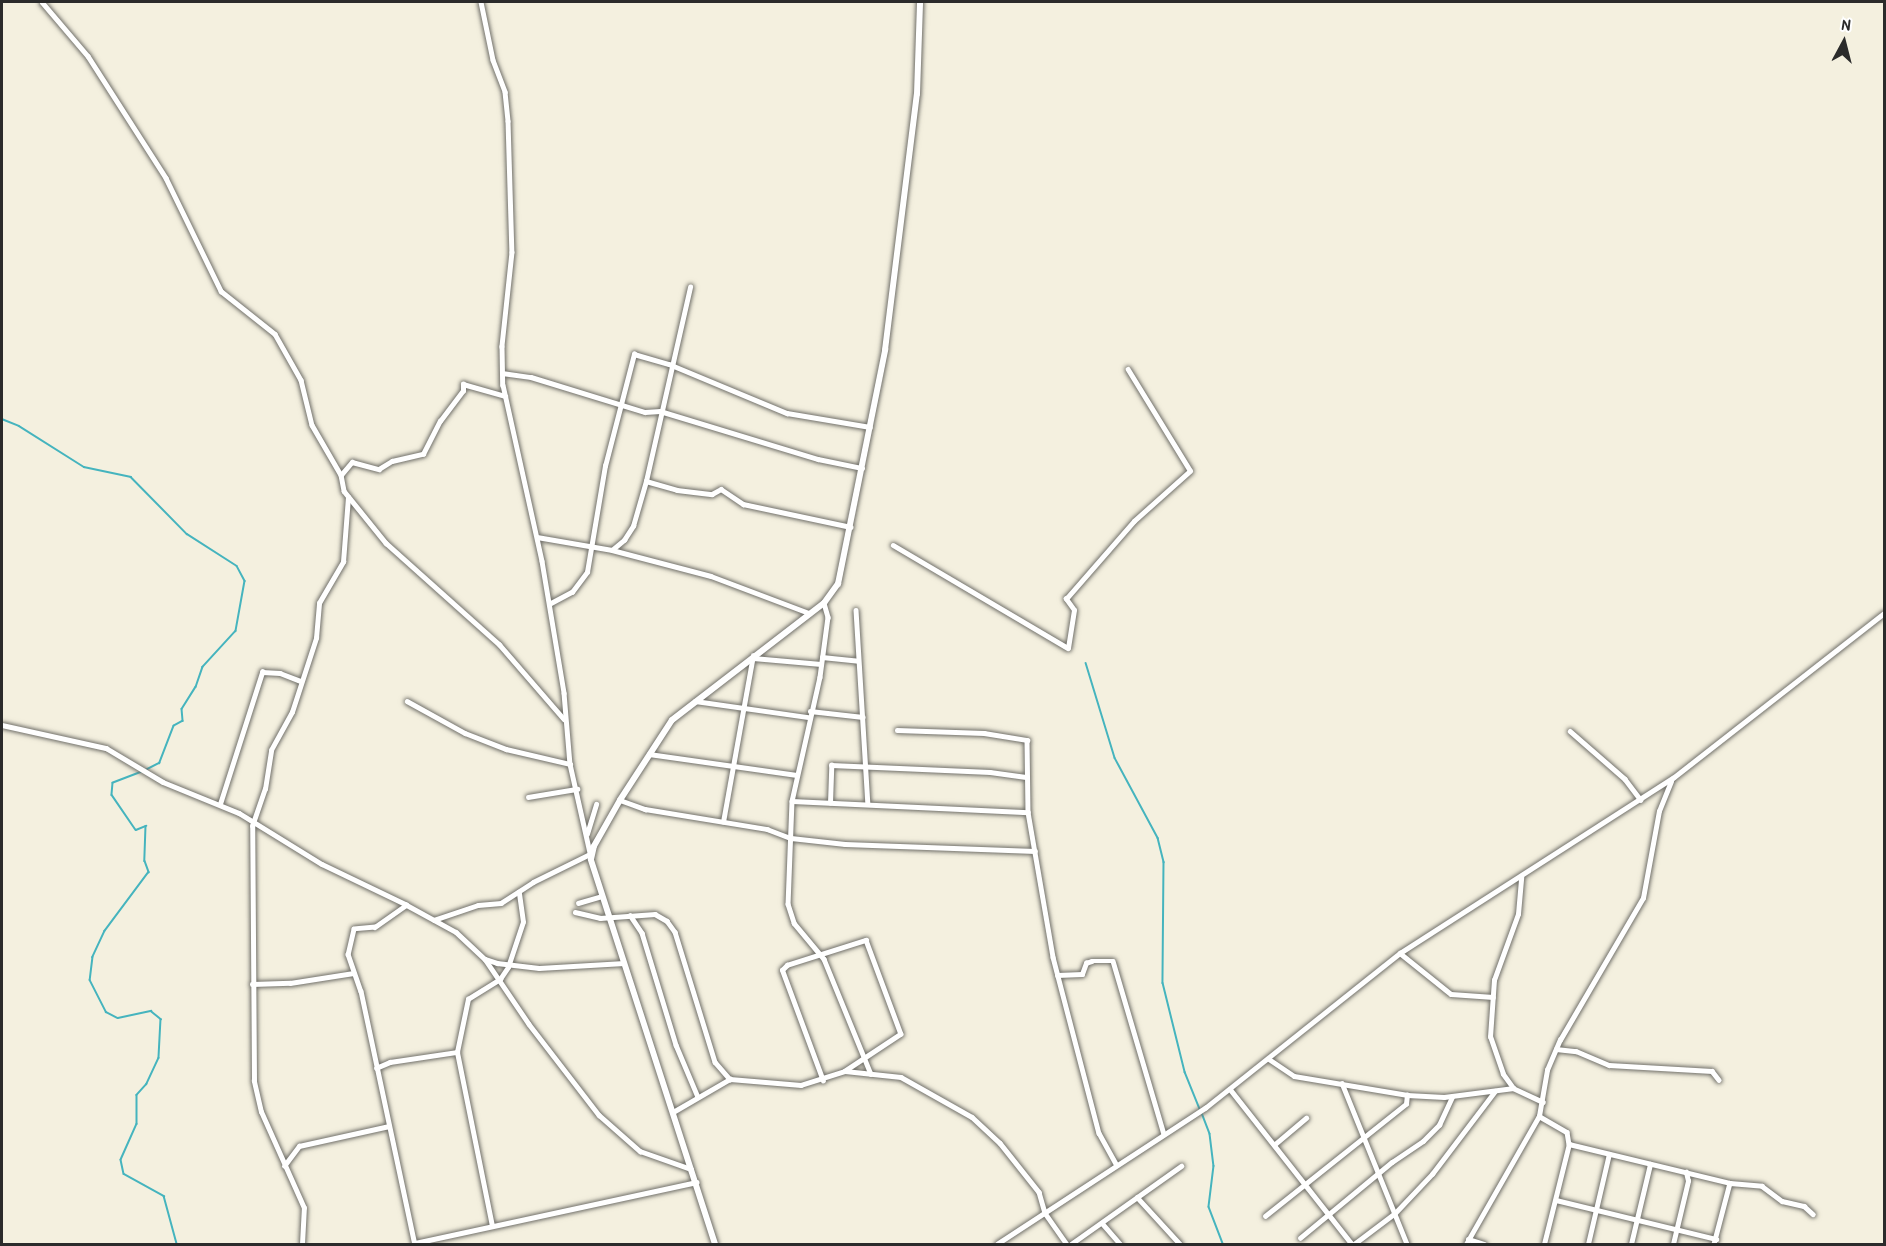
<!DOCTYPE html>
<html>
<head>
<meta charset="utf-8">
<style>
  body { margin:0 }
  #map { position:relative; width:1886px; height:1246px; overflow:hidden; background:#f4f0df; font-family:"Patrick Hand",sans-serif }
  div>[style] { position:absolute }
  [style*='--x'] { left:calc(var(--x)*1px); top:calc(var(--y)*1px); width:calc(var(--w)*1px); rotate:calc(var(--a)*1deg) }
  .stream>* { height:1.5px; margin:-0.75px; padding:0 0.75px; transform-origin:0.75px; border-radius:0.75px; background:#45b4be }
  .roads { filter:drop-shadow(0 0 2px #71706a) drop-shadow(0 0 2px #71706a) }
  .minor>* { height:4.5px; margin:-2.25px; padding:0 2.25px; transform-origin:2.25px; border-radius:2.25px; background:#fff }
  .tertiary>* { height:6px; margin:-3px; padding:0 3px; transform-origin:3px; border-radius:3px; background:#fff }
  span { translate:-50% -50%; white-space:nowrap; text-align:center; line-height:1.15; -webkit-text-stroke:4.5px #fff; paint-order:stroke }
  .frame { position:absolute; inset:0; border:3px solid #2b2b2b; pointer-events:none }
  .north { position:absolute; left:1814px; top:12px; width:60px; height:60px; -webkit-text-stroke:4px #fff; paint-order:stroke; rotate:7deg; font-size:16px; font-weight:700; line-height:24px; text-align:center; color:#2b2b2b }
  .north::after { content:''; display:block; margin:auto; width:21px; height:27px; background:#2b2b2b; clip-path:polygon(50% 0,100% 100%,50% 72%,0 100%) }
</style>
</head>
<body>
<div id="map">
  <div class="stream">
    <div style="--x:2;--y:419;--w:18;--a:22"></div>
    <div style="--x:19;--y:426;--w:77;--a:32.2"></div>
    <div style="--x:84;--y:467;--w:48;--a:12"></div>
    <div style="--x:131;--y:477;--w:80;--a:45.5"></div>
    <div style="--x:187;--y:534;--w:59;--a:32.6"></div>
    <div style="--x:237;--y:566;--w:17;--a:62"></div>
    <div style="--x:245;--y:581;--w:51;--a:100.2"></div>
    <div style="--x:236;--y:631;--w:49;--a:132.5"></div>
    <div style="--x:203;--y:667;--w:21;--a:109"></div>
    <div style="--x:196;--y:687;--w:26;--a:122"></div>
    <div style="--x:182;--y:709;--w:12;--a:85"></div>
    <div style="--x:183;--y:721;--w:10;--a:151"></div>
    <div style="--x:174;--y:726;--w:40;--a:111"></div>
    <div style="--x:160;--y:763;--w:16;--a:153"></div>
    <div style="--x:1086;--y:663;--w:99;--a:73"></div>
    <div style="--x:1115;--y:758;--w:91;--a:61.7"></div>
    <div style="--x:1158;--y:838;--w:25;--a:76"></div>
    <div style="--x:1164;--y:862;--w:121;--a:90.5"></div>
    <div style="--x:1163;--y:983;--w:92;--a:76.1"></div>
    <div style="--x:1185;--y:1072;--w:40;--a:68"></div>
    <div style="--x:142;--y:772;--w:31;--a:159"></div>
    <div style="--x:113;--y:783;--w:12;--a:95"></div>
    <div style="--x:112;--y:795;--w:42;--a:55.6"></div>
    <div style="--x:136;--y:830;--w:11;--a:-22"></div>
    <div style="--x:146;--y:826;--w:35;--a:92"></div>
    <div style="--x:145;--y:861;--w:12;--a:70"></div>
    <div style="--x:149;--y:872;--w:74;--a:126.7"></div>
    <div style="--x:105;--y:931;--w:29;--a:115"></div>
    <div style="--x:93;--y:957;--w:23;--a:97"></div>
    <div style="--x:90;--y:980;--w:36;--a:63"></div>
    <div style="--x:106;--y:1012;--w:13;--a:27"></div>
    <div style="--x:118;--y:1018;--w:34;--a:-12"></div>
    <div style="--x:151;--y:1011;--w:13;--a:39"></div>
    <div style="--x:161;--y:1019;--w:39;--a:93"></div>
    <div style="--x:159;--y:1058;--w:29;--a:115"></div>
    <div style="--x:147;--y:1084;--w:15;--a:132"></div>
    <div style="--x:137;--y:1095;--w:29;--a:90"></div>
    <div style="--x:137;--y:1124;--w:39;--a:114"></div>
    <div style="--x:121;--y:1160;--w:14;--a:78"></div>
    <div style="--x:124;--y:1174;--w:46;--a:28.8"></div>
    <div style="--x:164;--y:1196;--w:50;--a:74.8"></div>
    <div style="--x:1202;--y:1113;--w:22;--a:69"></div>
    <div style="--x:1210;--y:1134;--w:32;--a:83"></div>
    <div style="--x:1214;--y:1166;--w:41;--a:97"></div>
    <div style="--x:1209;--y:1207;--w:40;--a:69"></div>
  </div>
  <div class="roads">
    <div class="minor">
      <div style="--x:42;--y:2;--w:71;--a:49.6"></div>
      <div style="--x:88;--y:56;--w:145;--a:57.4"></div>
      <div style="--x:166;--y:178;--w:126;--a:64"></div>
      <div style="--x:221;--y:291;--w:69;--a:38.5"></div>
      <div style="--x:275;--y:334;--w:53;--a:60.5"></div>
      <div style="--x:301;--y:380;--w:46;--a:76.3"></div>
      <div style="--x:312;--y:425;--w:58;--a:59.9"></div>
      <div style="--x:341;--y:475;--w:16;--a:79"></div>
      <div style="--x:344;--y:491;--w:67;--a:51.1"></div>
      <div style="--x:386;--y:543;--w:152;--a:41.8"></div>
      <div style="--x:499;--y:644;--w:99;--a:49.1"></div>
      <div style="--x:481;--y:2;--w:59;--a:78.3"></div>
      <div style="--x:493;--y:60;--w:34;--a:69"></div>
      <div style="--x:505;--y:92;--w:29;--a:84"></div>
      <div style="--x:508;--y:121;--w:131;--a:88.3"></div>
      <div style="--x:512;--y:252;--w:95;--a:96.1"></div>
      <div style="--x:502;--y:346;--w:39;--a:89"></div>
      <div style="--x:503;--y:385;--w:180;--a:77.5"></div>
      <div style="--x:542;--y:561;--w:134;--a:80.5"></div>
      <div style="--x:564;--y:693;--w:71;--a:85.2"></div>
      <div style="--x:570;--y:764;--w:95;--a:77.3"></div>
      <div style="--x:502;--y:373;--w:29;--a:8"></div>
      <div style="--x:531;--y:377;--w:119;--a:17.1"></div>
      <div style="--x:645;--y:412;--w:15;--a:-4"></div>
      <div style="--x:660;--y:411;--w:165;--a:16.9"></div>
      <div style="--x:818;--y:459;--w:45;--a:11.6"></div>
      <div style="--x:341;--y:475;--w:17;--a:-50"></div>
      <div style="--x:352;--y:462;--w:28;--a:15"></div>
      <div style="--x:379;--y:469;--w:15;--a:-32"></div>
      <div style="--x:392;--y:461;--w:32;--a:-13"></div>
      <div style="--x:423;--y:454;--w:37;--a:-63"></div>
      <div style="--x:440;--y:421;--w:38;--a:-53"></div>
      <div style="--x:463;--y:391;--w:7;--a:-90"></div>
      <div style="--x:463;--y:384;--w:44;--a:15.9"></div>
      <div style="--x:646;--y:481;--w:32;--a:16"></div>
      <div style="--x:677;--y:490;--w:35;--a:7"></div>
      <div style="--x:712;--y:494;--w:10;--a:-29"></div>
      <div style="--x:721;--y:489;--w:27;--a:34"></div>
      <div style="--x:743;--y:504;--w:110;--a:12"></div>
      <div style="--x:537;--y:537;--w:76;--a:9.8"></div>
      <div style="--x:612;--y:550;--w:16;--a:-40"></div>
      <div style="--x:624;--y:540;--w:17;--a:-57"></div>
      <div style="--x:633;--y:526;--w:47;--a:-73.9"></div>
      <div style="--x:646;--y:481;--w:199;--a:-77.2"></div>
      <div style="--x:893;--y:545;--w:203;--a:30.5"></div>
      <div style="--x:1068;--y:648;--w:38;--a:-81"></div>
      <div style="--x:1074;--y:610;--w:14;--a:-126"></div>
      <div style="--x:1066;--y:599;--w:103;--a:-48.9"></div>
      <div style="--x:1134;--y:521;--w:75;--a:-41.8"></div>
      <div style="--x:1190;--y:471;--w:119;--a:-121.5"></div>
      <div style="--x:612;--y:550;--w:102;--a:14.7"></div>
      <div style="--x:711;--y:576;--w:105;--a:20.7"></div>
      <div style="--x:824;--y:603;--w:15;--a:74"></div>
      <div style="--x:828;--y:617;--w:61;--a:97.6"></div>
      <div style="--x:820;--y:677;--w:127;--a:102.7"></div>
      <div style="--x:792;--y:801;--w:103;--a:92.2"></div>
      <div style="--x:788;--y:904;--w:20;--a:72"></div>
      <div style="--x:794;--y:923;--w:47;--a:50.2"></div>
      <div style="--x:824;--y:959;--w:124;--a:67.8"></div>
      <div style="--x:549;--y:604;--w:26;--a:-28"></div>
      <div style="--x:572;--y:592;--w:25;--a:-53"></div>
      <div style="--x:587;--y:572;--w:108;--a:-80.4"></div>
      <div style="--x:605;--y:466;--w:116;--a:-75.5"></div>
      <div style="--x:634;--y:354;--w:36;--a:16"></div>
      <div style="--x:669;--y:364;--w:128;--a:22.6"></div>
      <div style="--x:787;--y:413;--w:84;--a:9.6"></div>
      <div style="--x:856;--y:610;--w:194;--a:86.5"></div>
      <div style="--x:822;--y:657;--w:36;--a:6"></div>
      <div style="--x:753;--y:658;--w:68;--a:5"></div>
      <div style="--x:407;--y:701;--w:66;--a:28.9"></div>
      <div style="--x:465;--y:733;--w:44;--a:21.3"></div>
      <div style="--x:506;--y:749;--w:66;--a:13.2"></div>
      <div style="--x:695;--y:701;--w:114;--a:8.1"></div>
      <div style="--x:810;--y:711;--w:53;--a:6.5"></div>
      <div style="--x:2;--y:725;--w:107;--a:12.5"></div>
      <div style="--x:106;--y:748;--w:66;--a:30.8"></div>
      <div style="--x:163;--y:782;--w:82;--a:22.2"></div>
      <div style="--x:239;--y:813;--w:97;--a:31.6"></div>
      <div style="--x:322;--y:864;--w:92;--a:25.7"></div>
      <div style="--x:405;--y:904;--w:58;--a:28.8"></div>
      <div style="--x:456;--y:932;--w:40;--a:43"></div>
      <div style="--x:485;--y:959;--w:13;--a:18"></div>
      <div style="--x:497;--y:963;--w:42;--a:6.8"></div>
      <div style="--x:539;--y:968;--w:85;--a:-3.4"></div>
      <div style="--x:897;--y:730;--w:87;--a:2"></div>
      <div style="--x:984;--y:733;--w:44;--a:9.2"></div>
      <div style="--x:1027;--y:740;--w:72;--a:89.2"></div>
      <div style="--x:1028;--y:812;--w:147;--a:80.2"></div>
      <div style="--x:1053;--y:957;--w:182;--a:75.4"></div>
      <div style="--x:1099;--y:1133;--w:35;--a:61"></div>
      <div style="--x:1570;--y:731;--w:73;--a:41.1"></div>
      <div style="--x:1625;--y:779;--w:26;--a:53"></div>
      <div style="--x:649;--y:754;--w:149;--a:8.1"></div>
      <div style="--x:528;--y:797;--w:50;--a:-9.3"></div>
      <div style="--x:620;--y:800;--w:27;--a:20"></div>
      <div style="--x:645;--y:809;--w:124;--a:9.3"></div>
      <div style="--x:767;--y:829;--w:26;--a:21"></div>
      <div style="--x:791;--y:838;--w:54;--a:6.3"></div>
      <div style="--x:845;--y:844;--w:190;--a:2.1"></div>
      <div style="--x:792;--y:801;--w:236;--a:2.7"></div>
      <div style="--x:830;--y:803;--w:38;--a:-88"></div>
      <div style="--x:831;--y:765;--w:159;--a:2.5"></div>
      <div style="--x:990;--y:772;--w:36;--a:8"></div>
      <div style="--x:220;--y:804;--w:139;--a:-72.3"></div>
      <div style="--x:262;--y:672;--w:18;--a:3"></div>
      <div style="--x:280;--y:673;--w:22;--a:21"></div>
      <div style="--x:723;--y:822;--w:169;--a:-79.8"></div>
      <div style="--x:587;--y:834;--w:31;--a:-73"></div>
      <div style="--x:578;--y:903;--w:25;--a:-16"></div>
      <div style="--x:407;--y:905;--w:39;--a:145"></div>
      <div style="--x:375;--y:927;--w:21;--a:175"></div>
      <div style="--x:354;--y:929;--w:26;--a:103"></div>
      <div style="--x:348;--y:954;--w:39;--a:71"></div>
      <div style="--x:361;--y:991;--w:259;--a:78"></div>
      <div style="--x:575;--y:912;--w:26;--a:13"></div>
      <div style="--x:600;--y:918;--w:55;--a:-4.2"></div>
      <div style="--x:655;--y:914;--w:14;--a:30"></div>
      <div style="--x:667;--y:921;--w:14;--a:54"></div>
      <div style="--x:675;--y:932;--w:136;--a:72.9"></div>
      <div style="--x:715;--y:1062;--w:23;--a:49"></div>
      <div style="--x:630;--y:915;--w:22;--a:56"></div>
      <div style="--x:642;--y:933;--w:117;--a:73.1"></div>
      <div style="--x:676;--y:1045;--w:56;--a:67.1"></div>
      <div style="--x:434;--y:920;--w:46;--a:-18.8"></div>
      <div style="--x:478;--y:905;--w:23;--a:-5"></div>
      <div style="--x:501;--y:903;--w:38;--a:-33"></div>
      <div style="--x:533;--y:882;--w:64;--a:-26.2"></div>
      <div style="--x:1400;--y:953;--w:65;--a:38.8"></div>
      <div style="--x:1451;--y:994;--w:42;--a:4.1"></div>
      <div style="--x:485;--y:959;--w:78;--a:55.9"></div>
      <div style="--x:529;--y:1024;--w:115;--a:52.4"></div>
      <div style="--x:599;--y:1115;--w:55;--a:41.3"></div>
      <div style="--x:640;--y:1151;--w:54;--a:19.4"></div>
      <div style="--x:1057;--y:975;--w:25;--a:-2"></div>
      <div style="--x:1082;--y:974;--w:12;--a:-70"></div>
      <div style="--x:1086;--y:963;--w:6;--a:-18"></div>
      <div style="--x:1092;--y:961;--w:21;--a:0"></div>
      <div style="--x:1113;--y:961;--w:180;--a:73.6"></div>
      <div style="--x:252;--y:984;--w:38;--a:-2"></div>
      <div style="--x:290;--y:983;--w:64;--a:-9"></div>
      <div style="--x:1556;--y:1049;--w:20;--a:6"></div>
      <div style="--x:1576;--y:1051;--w:36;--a:23"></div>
      <div style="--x:1609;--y:1065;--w:103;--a:3.3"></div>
      <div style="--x:1712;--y:1071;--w:11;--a:52"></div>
      <div style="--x:1269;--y:1059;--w:30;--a:34"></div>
      <div style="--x:1294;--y:1076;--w:115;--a:9.5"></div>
      <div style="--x:1407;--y:1095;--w:37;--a:3"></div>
      <div style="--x:1444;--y:1097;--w:70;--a:-7.4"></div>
      <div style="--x:1513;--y:1088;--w:33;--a:25"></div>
      <div style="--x:376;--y:1068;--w:15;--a:-23"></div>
      <div style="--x:390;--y:1062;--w:68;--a:-8.5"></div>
      <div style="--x:823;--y:1081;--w:118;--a:-110.3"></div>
      <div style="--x:782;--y:970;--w:7;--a:-45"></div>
      <div style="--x:787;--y:965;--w:83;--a:-17.6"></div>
      <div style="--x:866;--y:940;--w:100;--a:69.6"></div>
      <div style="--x:901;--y:1034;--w:67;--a:146.5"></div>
      <div style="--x:1342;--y:1083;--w:174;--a:68"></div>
      <div style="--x:1513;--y:1088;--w:17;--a:-126"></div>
      <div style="--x:1503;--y:1074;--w:39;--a:-109"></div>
      <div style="--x:1490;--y:1037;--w:57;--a:-86"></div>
      <div style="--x:1494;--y:980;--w:70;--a:-70"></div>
      <div style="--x:1518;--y:914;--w:37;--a:-85"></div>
      <div style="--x:1230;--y:1089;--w:197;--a:51.8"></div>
      <div style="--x:673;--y:1112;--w:66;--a:-30.1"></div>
      <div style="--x:730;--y:1079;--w:71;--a:4.8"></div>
      <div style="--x:801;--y:1085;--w:46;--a:-17.7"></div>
      <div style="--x:845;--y:1071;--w:56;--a:6.1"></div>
      <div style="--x:901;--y:1077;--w:81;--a:29.4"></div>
      <div style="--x:972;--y:1117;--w:38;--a:43"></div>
      <div style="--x:1000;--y:1143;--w:63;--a:51.5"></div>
      <div style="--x:1039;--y:1192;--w:22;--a:74"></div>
      <div style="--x:1045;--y:1213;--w:38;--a:55"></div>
      <div style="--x:1539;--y:1116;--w:32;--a:30"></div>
      <div style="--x:1567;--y:1132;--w:12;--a:81"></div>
      <div style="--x:1569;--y:1144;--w:166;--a:13.6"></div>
      <div style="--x:1730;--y:1183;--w:63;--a:104.7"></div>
      <div style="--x:1274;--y:1145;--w:42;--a:-40.2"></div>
      <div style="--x:284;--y:1166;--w:25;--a:-53"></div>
      <div style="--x:299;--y:1146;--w:92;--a:-12.5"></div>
      <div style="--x:1730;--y:1183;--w:32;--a:5"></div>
      <div style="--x:1762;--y:1186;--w:25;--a:37"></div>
      <div style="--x:1782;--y:1201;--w:23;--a:13"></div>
      <div style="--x:1804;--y:1206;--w:12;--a:42"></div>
      <div style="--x:1137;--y:1197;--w:64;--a:47.5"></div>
      <div style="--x:1556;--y:1200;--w:165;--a:13.7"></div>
      <div style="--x:1265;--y:1216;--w:180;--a:-38.5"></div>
      <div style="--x:1406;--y:1104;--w:9;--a:-84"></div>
      <div style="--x:1102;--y:1223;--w:28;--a:49"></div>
      <div style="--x:492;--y:1226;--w:177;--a:-101.4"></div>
      <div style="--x:457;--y:1052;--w:54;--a:-78.3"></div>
      <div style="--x:468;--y:999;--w:38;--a:-32"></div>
      <div style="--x:500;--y:979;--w:14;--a:-56"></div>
      <div style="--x:508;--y:967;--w:47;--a:-71.6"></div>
      <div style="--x:523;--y:922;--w:30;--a:-98"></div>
      <div style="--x:1300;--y:1238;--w:119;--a:-39.6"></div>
      <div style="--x:1392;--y:1162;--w:37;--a:-34"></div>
      <div style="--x:1423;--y:1141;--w:23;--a:-45"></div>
      <div style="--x:1439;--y:1125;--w:31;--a:-65"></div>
      <div style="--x:1468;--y:1239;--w:17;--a:17"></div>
      <div style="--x:415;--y:1243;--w:288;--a:-12.2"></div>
      <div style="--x:302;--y:1244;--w:36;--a:-87"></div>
      <div style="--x:304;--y:1208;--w:105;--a:-114.1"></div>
      <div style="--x:261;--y:1112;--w:32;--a:-103"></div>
      <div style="--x:254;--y:1081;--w:255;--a:-90.4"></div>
      <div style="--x:252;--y:826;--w:39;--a:-71"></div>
      <div style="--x:265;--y:789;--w:39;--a:-81"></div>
      <div style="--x:271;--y:750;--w:43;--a:-61.1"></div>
      <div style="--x:292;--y:712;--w:78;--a:-72"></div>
      <div style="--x:316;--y:638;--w:35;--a:-85"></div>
      <div style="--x:319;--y:603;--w:48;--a:-59.7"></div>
      <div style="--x:343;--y:562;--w:65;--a:-85.6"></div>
      <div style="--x:997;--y:1244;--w:249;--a:-33.2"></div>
      <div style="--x:1205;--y:1108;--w:249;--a:-38.5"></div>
      <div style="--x:1400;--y:953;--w:324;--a:-32.7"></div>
      <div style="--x:1673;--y:778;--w:268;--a:-38"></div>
      <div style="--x:1071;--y:1244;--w:135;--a:-35.3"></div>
      <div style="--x:1354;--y:1244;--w:51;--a:-37.1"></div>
      <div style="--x:1395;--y:1213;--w:54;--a:-46.5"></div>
      <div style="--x:1432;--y:1174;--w:104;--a:-52.8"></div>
      <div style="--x:1466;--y:1244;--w:147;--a:-60.3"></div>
      <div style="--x:1539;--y:1116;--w:47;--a:-80.1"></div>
      <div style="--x:1547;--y:1070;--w:33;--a:-67"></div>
      <div style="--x:1560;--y:1040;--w:164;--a:-59.7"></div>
      <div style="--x:1643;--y:898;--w:88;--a:-79.6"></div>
      <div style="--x:1659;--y:811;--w:32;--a:-68"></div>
      <div style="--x:1544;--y:1244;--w:103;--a:-76"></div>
      <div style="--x:1588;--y:1244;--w:92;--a:-76.9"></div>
      <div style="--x:1631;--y:1244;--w:82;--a:-76.6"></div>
      <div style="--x:1673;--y:1244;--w:65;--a:-76.6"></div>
      <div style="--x:1688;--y:1181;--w:9;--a:-103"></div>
    </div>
    <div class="tertiary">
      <div style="--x:715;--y:1244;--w:404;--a:-107.9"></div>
      <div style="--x:591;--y:859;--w:13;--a:-77"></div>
      <div style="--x:594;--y:846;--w:53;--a:-60.5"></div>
      <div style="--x:620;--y:800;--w:95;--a:-57"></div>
      <div style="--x:672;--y:720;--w:192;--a:-37.6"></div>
      <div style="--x:824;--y:603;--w:24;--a:-54"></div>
      <div style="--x:838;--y:584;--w:239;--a:-78.6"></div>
      <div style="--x:885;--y:350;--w:258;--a:-82.9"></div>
      <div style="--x:917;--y:94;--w:92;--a:-88.1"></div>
    </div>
  </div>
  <div class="frame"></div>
  <div class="north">N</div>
</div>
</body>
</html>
